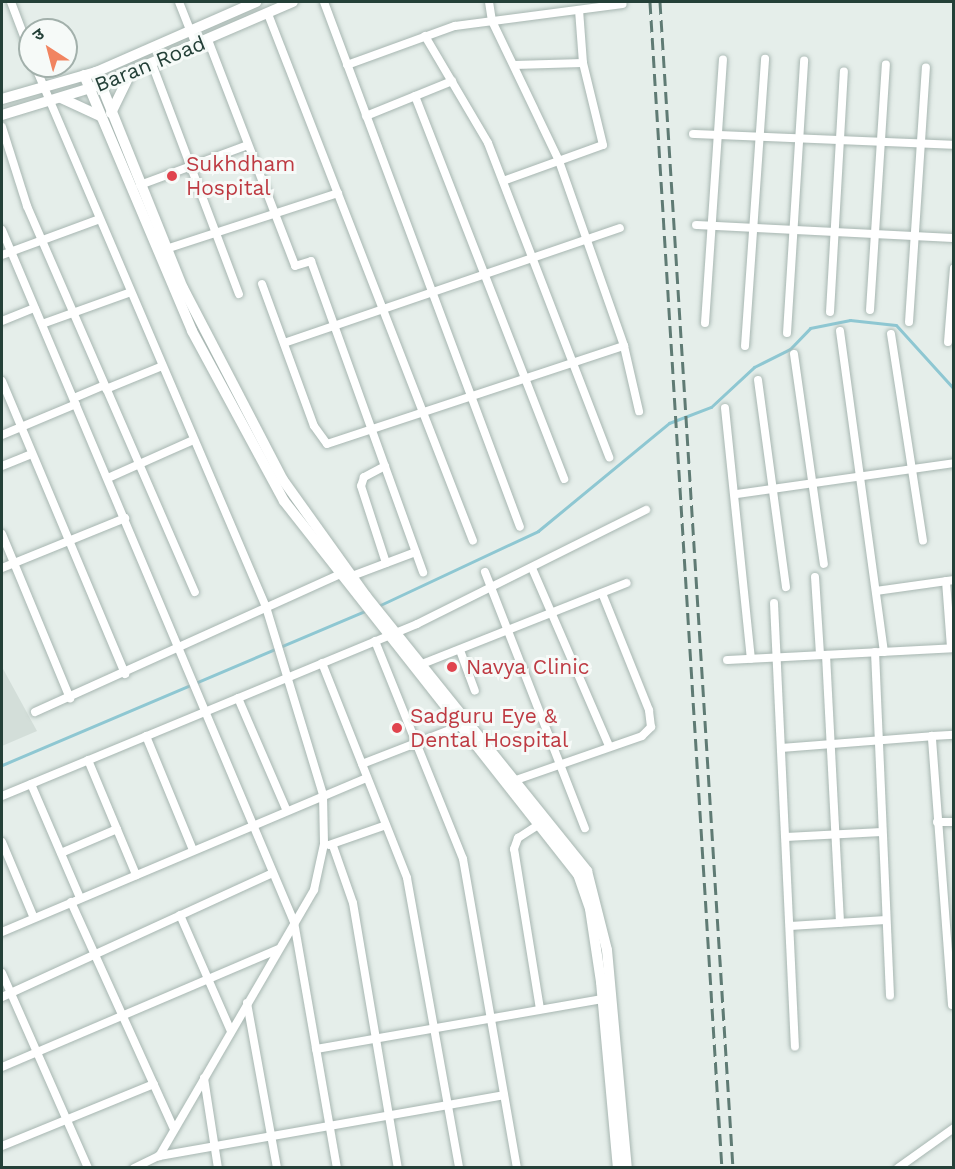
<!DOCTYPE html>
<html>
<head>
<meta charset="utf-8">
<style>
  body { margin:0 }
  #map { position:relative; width:955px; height:1169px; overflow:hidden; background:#e5eeea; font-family:"Work Sans","Noto Sans Devanagari",sans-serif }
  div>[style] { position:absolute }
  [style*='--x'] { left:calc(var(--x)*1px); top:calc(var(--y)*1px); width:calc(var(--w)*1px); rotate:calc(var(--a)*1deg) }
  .built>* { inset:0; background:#d3ded9 }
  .stream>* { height:3px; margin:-1.5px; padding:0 1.5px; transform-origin:1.5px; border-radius:1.5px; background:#8ec7d2 }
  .roads { filter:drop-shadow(0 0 2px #a7b6b1) drop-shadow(0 0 2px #a7b6b1) }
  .street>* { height:8px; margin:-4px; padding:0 4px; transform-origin:4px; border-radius:4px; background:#fff }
  .secondary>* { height:10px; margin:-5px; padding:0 5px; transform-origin:5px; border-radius:5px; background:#fff }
  .rail>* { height:3px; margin-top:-1.5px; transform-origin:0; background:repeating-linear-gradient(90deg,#5f7b74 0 12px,transparent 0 18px) }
  .dots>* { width:16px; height:16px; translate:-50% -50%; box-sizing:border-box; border:3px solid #f6faf8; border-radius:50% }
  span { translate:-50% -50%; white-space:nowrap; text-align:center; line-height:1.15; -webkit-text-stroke:6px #f6faf8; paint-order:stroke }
  .street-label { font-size:21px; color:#244038 }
  .health-label { font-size:21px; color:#be3a42 }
  .left { translate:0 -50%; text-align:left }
  .frame { position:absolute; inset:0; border:3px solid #244038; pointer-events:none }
  .north { position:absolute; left:18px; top:18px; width:60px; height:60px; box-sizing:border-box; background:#f6faf8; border:2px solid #a2b0ab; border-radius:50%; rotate:324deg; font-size:16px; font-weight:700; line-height:24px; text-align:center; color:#244038 }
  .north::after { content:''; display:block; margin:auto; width:21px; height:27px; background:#f18460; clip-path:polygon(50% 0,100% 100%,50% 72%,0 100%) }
</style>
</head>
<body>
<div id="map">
  <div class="built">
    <div style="clip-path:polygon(2px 667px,37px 731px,2px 746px)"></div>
  </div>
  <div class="stream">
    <div style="--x:376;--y:607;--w:179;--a:-25.1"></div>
    <div style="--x:538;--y:531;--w:170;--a:-39.5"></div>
    <div style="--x:669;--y:423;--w:45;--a:-20.9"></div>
    <div style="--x:711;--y:407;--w:59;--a:-42.9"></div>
    <div style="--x:754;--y:367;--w:40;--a:-26.6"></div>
    <div style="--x:790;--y:349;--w:29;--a:-46"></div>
    <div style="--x:810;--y:328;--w:41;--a:-11.3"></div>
    <div style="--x:850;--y:320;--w:46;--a:6.2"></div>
    <div style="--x:896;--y:325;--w:86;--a:47.8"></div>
    <div style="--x:2;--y:765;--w:397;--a:-23"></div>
  </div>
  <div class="roads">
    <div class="street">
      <div style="--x:11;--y:2;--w:53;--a:69.2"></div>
      <div style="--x:179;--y:2;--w:46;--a:68.4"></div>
      <div style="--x:324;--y:2;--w:560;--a:69.53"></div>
      <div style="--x:489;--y:2;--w:19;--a:81"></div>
      <div style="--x:492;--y:21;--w:155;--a:64.4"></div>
      <div style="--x:559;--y:161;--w:196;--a:70.6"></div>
      <div style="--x:624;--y:346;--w:67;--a:77"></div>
      <div style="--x:268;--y:14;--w:565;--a:68.74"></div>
      <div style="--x:425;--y:36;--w:124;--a:59.5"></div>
      <div style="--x:488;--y:143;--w:337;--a:68.9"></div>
      <div style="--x:208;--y:40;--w:242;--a:68.9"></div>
      <div style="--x:295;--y:266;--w:17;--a:-17"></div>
      <div style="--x:311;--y:261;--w:331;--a:70.2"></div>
      <div style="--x:152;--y:64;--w:246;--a:69.3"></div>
      <div style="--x:347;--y:65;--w:115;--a:-19.9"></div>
      <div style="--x:455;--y:26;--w:169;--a:-7.5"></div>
      <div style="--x:514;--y:65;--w:69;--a:-1.7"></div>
      <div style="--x:35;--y:66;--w:588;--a:66.88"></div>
      <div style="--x:266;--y:607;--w:196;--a:73.1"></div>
      <div style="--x:323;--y:795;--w:49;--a:88.8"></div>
      <div style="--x:324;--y:844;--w:47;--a:102.3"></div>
      <div style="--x:314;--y:890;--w:308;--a:120.2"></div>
      <div style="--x:415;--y:96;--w:411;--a:68.7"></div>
      <div style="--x:366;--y:116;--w:93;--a:-22.1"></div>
      <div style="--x:2;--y:127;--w:83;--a:72.4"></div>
      <div style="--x:27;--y:206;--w:421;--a:66.5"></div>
      <div style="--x:693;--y:134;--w:261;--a:2.4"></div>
      <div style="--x:503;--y:181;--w:106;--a:-19.8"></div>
      <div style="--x:603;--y:145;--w:84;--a:-103.7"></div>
      <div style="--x:583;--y:63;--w:53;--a:-94.3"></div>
      <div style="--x:140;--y:185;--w:115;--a:-20.3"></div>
      <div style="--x:696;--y:225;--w:258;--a:2.9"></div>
      <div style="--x:2;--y:230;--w:751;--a:67.12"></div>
      <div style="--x:294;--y:922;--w:250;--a:80.1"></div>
      <div style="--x:166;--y:249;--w:181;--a:-18"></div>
      <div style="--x:2;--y:255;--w:101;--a:-20.2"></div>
      <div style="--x:262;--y:284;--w:151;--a:69.9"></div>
      <div style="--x:314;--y:426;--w:22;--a:54"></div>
      <div style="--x:327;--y:444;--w:313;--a:-18.3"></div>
      <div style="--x:870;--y:310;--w:246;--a:-86.3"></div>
      <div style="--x:830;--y:312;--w:241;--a:-86.7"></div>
      <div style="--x:2;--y:321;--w:35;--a:-22"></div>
      <div style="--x:909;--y:322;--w:255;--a:-86.2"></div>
      <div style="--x:705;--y:323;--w:264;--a:-86.1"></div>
      <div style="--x:42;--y:324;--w:91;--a:-19.8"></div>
      <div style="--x:840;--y:331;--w:324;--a:82.2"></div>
      <div style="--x:787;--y:333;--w:273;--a:-86.4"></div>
      <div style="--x:891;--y:334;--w:209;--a:81.2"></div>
      <div style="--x:948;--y:342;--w:74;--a:-85.4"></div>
      <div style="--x:284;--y:343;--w:355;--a:-18.9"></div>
      <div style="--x:745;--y:346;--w:288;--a:-86"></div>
      <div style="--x:794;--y:354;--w:212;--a:81.9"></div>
      <div style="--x:758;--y:380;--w:209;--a:82.3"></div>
      <div style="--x:2;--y:381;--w:318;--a:67.2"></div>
      <div style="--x:106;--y:389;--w:58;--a:-22.2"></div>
      <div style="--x:74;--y:398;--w:33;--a:-23"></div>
      <div style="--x:725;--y:408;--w:252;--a:84.1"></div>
      <div style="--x:2;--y:435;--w:80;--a:-22.7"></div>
      <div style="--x:2;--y:466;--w:32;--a:-22"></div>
      <div style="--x:385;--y:466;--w:24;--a:152"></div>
      <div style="--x:364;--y:477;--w:9;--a:108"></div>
      <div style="--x:361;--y:486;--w:81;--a:72"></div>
      <div style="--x:108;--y:478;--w:91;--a:-24"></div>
      <div style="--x:737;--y:494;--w:219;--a:-8.1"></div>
      <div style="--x:2;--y:534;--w:178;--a:67.5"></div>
      <div style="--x:2;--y:568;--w:133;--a:-22.1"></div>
      <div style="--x:532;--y:568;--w:192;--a:66.6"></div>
      <div style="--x:485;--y:572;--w:275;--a:68.7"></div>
      <div style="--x:352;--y:576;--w:68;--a:-20.6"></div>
      <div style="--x:815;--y:577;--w:78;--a:86.3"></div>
      <div style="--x:946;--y:581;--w:67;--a:85.7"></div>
      <div style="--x:876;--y:591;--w:79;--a:-8"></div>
      <div style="--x:774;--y:603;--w:444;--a:87.3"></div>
      <div style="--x:375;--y:641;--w:235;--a:68"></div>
      <div style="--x:463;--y:859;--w:314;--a:80.1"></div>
      <div style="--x:875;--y:652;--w:344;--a:87.5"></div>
      <div style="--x:461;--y:653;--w:40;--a:69.8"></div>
      <div style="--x:826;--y:655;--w:268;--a:87"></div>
      <div style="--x:727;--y:660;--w:227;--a:-3"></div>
      <div style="--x:322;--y:663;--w:231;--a:68.4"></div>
      <div style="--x:407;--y:878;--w:295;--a:79.8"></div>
      <div style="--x:422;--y:664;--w:220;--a:-21.6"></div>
      <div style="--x:238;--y:698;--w:123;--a:66.6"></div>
      <div style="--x:35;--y:712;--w:333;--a:-24.3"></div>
      <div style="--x:146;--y:736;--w:123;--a:67.6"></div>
      <div style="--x:781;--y:748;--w:151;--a:-4.5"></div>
      <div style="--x:88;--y:760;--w:125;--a:67.3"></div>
      <div style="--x:362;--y:764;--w:105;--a:-21.2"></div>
      <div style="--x:516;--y:780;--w:133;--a:-19.2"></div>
      <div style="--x:642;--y:736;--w:13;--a:-45"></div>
      <div style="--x:651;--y:727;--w:17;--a:-97"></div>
      <div style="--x:649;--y:710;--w:126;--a:-111.9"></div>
      <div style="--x:31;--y:784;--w:124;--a:66.7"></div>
      <div style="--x:2;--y:796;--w:449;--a:-22.5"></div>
      <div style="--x:417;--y:624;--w:256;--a:-26.5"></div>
      <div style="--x:937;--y:822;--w:17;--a:0"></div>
      <div style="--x:786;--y:837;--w:96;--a:-3"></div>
      <div style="--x:2;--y:842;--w:82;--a:67.2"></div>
      <div style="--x:329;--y:845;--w:60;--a:-19.3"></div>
      <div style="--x:333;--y:846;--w:60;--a:70.7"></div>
      <div style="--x:353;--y:903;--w:269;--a:80.4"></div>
      <div style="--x:61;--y:853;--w:61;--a:-23.2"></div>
      <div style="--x:71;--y:902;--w:249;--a:65.6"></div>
      <div style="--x:180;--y:915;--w:127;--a:66.3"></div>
      <div style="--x:790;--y:926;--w:96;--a:-3.6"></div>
      <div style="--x:2;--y:932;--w:396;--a:-22.9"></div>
      <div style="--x:2;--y:973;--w:213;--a:66.2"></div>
      <div style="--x:2;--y:997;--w:298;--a:-24.6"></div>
      <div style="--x:247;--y:1003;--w:168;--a:79.7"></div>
      <div style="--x:952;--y:1005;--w:270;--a:-94.3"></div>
      <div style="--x:932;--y:736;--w:22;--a:-3"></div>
      <div style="--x:540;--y:1009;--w:162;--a:-99.2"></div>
      <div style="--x:514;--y:849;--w:12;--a:-70"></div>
      <div style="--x:518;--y:838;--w:27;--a:-33"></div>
      <div style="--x:316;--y:1049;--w:291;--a:-9.9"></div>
      <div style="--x:2;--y:1067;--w:300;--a:-23.1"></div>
      <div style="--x:204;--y:1078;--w:91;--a:81.2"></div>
      <div style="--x:2;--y:1146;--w:164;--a:-22.2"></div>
      <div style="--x:134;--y:1168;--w:28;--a:-26"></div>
      <div style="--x:159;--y:1156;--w:350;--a:-10"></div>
      <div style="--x:898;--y:1168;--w:69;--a:-35.5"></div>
    </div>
    <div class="secondary">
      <div style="--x:96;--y:72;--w:233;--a:68.1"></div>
      <div style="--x:183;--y:288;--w:216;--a:62.5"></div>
      <div style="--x:283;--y:480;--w:143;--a:54.4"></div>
      <div style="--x:366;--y:596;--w:353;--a:51.2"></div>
      <div style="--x:587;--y:871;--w:81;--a:75.8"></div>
      <div style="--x:607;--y:950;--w:219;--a:84.8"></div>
      <div style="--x:84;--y:75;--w:278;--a:67.1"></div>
      <div style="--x:192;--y:331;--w:193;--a:61.6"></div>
      <div style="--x:284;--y:501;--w:475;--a:51.8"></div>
      <div style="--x:578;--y:874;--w:37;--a:71"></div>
      <div style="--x:590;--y:909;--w:74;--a:81.4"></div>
      <div style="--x:601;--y:982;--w:187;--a:84.8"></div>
      <div style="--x:61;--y:98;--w:43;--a:24.8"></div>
      <div style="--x:2;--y:99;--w:98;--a:-16"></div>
      <div style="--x:96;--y:72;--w:175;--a:-23.6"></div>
      <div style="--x:111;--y:113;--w:46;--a:-64"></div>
      <div style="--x:2;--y:115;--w:102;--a:-17"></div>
      <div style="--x:100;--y:85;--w:210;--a:-23.3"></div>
    </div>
  </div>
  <div class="rail">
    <div style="--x:650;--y:2;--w:1168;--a:86.47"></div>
    <div style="--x:660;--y:2;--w:1168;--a:86.42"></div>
  </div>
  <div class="dots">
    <div style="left:172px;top:176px;background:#e0444e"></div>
    <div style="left:452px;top:667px;background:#e0444e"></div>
    <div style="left:397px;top:728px;background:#e0444e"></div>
  </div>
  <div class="street-label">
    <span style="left:150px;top:64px;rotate:-22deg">Baran Road</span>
  </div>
  <div class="health-label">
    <span class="left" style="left:186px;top:176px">Sukhdham<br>Hospital</span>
    <span class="left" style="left:466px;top:667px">Navya Clinic</span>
    <span class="left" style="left:410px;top:728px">Sadguru Eye &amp;<br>Dental Hospital</span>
  </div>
  <div class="frame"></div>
  <div class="north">उ</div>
</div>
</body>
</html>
